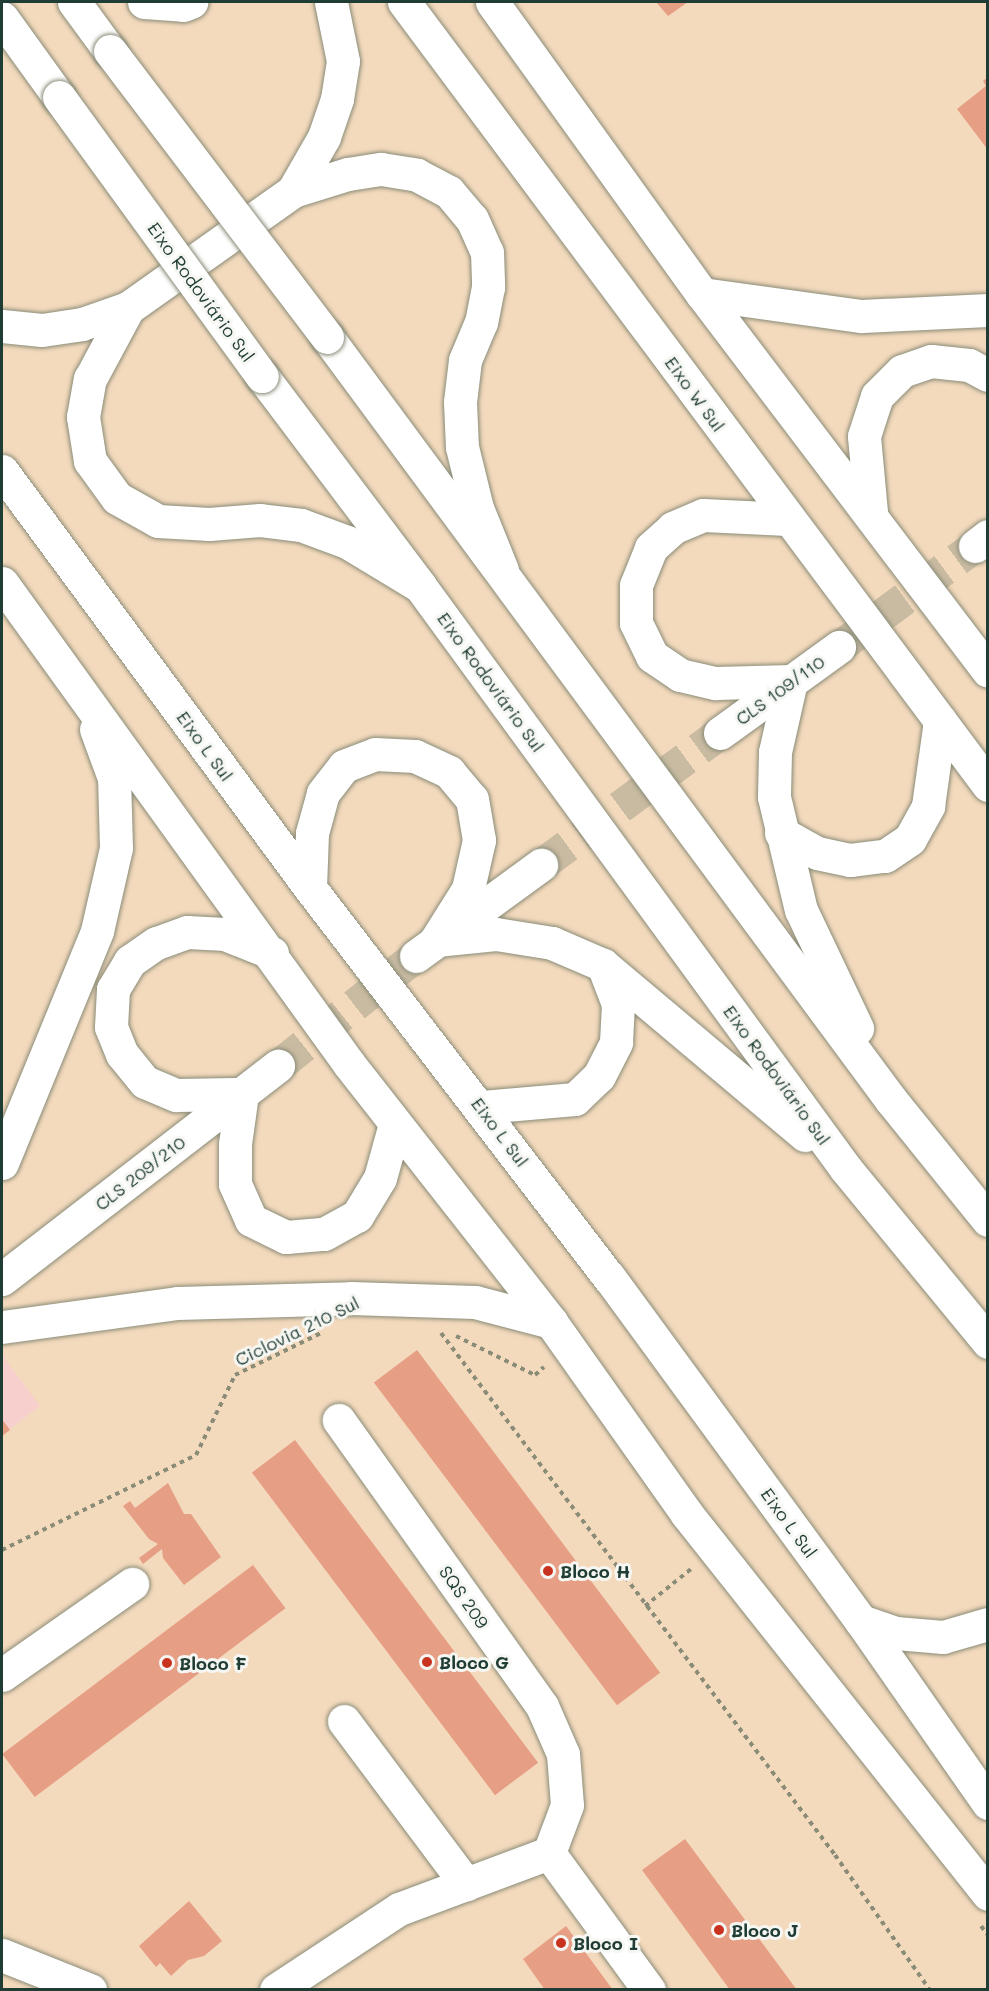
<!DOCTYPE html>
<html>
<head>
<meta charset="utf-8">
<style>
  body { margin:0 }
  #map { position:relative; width:989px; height:1991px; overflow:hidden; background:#f4dabd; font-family:Mali,sans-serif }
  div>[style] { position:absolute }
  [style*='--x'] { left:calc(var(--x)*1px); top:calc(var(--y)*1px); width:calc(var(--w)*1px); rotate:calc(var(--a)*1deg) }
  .built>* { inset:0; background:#f7d0ce }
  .building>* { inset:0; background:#e69e85; transform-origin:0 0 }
  .minor-tunnel>* { height:33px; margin-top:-16.5px; transform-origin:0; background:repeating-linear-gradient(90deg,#c9bba2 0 33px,transparent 0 49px) }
  .path>* { height:4px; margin-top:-2px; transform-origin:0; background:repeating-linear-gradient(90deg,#8a8c78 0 4.5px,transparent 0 9px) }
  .roads { filter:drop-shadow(0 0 2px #8a8c78) drop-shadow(0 0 2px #8a8c78) }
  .minor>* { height:33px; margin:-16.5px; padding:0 16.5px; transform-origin:16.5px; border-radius:16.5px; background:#fff }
  .major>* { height:33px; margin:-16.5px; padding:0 16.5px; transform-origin:16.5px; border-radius:16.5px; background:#fff }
  .highway>* { height:33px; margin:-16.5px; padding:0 16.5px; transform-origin:16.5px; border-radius:16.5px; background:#fff }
  .bridges { filter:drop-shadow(0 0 2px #8a8c78) drop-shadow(0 0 2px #8a8c78) }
  .highway-bridge>* { height:33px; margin:-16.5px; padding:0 16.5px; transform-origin:16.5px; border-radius:16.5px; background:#fff }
  .dots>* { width:16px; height:16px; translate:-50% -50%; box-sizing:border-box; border:3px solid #f6f6f2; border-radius:50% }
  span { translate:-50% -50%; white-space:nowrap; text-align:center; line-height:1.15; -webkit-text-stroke:6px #f6f6f2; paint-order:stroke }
  .street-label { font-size:18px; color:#1f3d34 }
  .poi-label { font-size:18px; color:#1f3d34; font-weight:700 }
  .left { translate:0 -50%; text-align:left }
  .frame { position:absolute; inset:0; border:3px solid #1f3d34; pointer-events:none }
</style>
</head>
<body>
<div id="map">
  <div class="built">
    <div style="clip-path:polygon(2px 1355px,40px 1406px,2px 1435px)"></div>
  </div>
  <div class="building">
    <div style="clip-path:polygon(656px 2px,688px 2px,668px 16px)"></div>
    <div style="clip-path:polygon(988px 77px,988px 150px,957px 109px,986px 86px,983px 81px)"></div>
    <div style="left:417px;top:1350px;width:404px;height:54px;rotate:53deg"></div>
    <div style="clip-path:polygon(2px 1419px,10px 1430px,2px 1436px)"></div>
    <div style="left:295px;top:1440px;width:404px;height:54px;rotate:53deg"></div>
    <div style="clip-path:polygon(168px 1483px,184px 1514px,191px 1514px,221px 1557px,184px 1585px,163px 1558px,162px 1549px,143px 1564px,139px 1558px,158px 1544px,149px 1539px,123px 1506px,130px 1501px,135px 1508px)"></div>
    <div style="left:253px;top:1565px;width:54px;height:314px;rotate:53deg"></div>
    <div style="clip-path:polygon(685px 1839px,797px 1990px,730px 1990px,642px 1870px)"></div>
    <div style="clip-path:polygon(189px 1901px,222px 1941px,204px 1956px,188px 1960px,171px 1976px,160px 1963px,156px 1967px,139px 1946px)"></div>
    <div style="clip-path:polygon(566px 1926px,613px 1990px,545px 1990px,523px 1959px)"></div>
  </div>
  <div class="minor-tunnel">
    <div style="--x:839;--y:647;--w:169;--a:-36.6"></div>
    <div style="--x:541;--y:865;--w:222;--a:-36.4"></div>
    <div style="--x:278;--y:1066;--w:176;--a:-38.6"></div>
  </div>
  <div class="path">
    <div style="--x:441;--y:1333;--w:654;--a:52.95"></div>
    <div style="--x:835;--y:1855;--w:165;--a:54.9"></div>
    <div style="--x:456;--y:1336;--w:88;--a:26.3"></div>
    <div style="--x:535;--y:1375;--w:12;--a:-42"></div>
    <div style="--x:2;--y:1550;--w:216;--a:-26.1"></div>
    <div style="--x:196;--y:1455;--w:89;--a:-64"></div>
    <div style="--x:235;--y:1375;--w:96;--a:-26"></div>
    <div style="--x:645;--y:1606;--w:59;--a:-38.8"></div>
    <div style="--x:981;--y:1926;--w:11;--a:52"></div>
  </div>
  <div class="roads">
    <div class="minor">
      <div style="--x:975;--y:546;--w:16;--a:-38"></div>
      <div style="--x:720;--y:733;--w:147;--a:-35.9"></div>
      <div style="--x:416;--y:956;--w:155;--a:-36.1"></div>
      <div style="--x:2;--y:1279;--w:349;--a:-37.7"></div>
      <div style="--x:2;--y:1675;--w:159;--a:-35"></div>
      <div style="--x:344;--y:1721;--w:204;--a:53.2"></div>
      <div style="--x:549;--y:1853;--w:170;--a:53.9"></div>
      <div style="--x:2;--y:1955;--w:95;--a:21.7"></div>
      <div style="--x:276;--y:1990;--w:147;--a:-33.4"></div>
      <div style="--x:399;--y:1909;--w:160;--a:-20.5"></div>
      <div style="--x:549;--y:1853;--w:51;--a:-69.4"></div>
      <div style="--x:567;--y:1805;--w:51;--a:-94.5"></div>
      <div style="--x:563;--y:1754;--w:52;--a:-113.6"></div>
      <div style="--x:542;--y:1706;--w:351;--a:-125.4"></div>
    </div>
    <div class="major">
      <div style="--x:404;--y:2;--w:977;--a:53.28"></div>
      <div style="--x:492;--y:2;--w:360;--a:54.3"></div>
      <div style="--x:702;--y:294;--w:473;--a:52.8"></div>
      <div style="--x:293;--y:191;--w:62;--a:-60.1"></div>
      <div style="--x:324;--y:137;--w:40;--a:-71.1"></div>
      <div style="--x:337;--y:99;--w:38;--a:-81"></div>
      <div style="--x:343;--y:61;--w:60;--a:-101.5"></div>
      <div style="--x:702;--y:294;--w:161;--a:7.9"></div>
      <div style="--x:861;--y:316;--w:127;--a:-2.7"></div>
      <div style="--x:2;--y:326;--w:40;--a:5.7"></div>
      <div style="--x:42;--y:330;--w:40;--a:-8.5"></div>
      <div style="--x:82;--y:324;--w:49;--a:-19.2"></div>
      <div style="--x:2;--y:471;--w:518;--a:53.55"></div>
      <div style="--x:310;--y:888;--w:491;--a:52.5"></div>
      <div style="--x:609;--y:1277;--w:426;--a:53.8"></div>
      <div style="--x:861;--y:1621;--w:222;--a:55.1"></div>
      <div style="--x:871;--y:512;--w:76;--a:-95.3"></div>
      <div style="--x:864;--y:436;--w:42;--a:-72"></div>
      <div style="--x:877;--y:396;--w:35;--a:-45"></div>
      <div style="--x:902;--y:371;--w:31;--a:-19"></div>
      <div style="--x:931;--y:361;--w:38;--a:6"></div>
      <div style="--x:969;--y:365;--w:21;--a:28"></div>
      <div style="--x:787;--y:519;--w:84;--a:-177.3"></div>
      <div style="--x:703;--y:515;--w:33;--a:157"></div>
      <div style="--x:673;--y:528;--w:30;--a:138"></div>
      <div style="--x:651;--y:548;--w:40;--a:112"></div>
      <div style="--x:636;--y:585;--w:38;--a:90"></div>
      <div style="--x:636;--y:623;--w:37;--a:64"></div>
      <div style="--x:652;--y:656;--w:34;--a:34"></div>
      <div style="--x:680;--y:675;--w:37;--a:13"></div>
      <div style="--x:716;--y:683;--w:75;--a:-1.5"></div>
      <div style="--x:2;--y:583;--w:593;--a:54.19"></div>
      <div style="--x:349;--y:1064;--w:328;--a:51.9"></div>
      <div style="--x:551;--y:1322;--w:234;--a:54.7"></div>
      <div style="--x:686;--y:1513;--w:486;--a:51.6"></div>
      <div style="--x:781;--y:833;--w:41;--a:29.1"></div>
      <div style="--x:817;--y:853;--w:34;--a:12"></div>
      <div style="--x:850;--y:860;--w:35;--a:-7"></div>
      <div style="--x:885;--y:856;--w:30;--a:-34"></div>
      <div style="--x:910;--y:839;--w:38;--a:-61"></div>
      <div style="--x:928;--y:806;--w:86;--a:-82"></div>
      <div style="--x:310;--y:888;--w:55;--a:-87.9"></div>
      <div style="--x:312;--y:833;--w:41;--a:-74.6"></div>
      <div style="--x:323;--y:793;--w:34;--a:-52"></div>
      <div style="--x:344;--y:766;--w:33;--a:-21"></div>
      <div style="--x:375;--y:754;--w:40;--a:2.9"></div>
      <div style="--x:415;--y:756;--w:38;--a:25"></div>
      <div style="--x:449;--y:772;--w:35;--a:50"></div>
      <div style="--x:472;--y:799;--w:42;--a:80.3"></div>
      <div style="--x:479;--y:840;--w:50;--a:102.7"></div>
      <div style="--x:468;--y:889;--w:60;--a:122.1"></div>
      <div style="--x:272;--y:953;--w:51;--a:-158"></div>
      <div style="--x:225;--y:934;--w:38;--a:-177"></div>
      <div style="--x:187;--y:932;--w:33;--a:160"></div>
      <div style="--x:156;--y:943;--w:32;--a:145"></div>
      <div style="--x:130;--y:961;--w:33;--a:121"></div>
      <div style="--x:113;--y:989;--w:38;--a:93"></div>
      <div style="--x:111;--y:1027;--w:29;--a:68"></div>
      <div style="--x:122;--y:1054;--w:36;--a:51"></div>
      <div style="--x:145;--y:1082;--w:34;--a:23"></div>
      <div style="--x:176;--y:1095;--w:66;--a:-0.9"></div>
      <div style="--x:242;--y:1094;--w:50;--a:98"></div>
      <div style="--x:235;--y:1144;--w:40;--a:90"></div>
      <div style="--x:235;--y:1184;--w:39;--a:66"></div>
      <div style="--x:251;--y:1220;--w:39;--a:26"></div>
      <div style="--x:286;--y:1237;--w:38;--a:-5"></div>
      <div style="--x:324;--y:1234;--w:38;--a:-29"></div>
      <div style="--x:357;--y:1216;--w:44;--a:-58.8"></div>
      <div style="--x:380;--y:1178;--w:56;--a:-74.5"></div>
      <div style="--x:482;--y:1107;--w:93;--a:-4.9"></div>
      <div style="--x:575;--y:1099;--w:33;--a:-44"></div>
      <div style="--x:599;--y:1076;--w:38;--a:-63"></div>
      <div style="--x:616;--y:1042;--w:38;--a:-87"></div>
      <div style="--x:618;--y:1004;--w:42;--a:-111"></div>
      <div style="--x:2;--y:1163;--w:251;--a:-67.7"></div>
      <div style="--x:97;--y:931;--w:85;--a:-77.1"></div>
      <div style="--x:116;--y:848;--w:70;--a:-91.6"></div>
      <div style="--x:114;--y:778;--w:52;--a:-110.2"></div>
      <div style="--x:2;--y:1327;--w:177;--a:-7.8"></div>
      <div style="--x:177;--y:1303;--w:174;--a:-1.6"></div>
      <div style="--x:351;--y:1298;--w:124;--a:1.8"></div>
      <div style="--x:475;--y:1302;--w:79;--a:14.7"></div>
    </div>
    <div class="highway">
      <div style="--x:74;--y:2;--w:61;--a:53.7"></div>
      <div style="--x:144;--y:2;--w:39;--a:4"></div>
      <div style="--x:183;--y:5;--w:9;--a:-21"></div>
      <div style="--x:2;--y:18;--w:97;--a:54.2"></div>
      <div style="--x:327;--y:337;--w:949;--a:53.53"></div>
      <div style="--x:891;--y:1100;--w:154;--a:51.1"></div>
      <div style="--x:262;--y:376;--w:263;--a:53"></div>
      <div style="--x:420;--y:586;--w:722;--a:53.84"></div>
      <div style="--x:846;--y:1169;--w:224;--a:50.6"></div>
      <div style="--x:420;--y:586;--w:85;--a:-148.9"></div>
      <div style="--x:347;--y:542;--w:49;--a:-159.7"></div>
      <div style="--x:301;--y:525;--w:41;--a:-173"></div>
      <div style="--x:260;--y:520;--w:51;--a:175.5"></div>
      <div style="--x:209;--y:524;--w:51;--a:-176.6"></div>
      <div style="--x:158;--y:521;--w:47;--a:-150.7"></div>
      <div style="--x:117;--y:498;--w:46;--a:-126.1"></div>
      <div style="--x:90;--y:461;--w:45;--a:-99"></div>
      <div style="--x:83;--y:417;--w:39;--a:-80"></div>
      <div style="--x:90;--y:379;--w:81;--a:-61.8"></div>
      <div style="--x:128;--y:308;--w:202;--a:-35.3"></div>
      <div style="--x:293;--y:191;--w:58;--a:-17.2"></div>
      <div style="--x:348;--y:174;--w:33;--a:-9"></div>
      <div style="--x:381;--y:169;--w:36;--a:9"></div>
      <div style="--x:417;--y:175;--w:36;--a:28"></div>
      <div style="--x:449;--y:192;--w:35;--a:50"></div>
      <div style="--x:472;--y:219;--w:36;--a:66"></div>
      <div style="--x:487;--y:252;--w:35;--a:88"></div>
      <div style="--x:488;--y:287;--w:36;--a:101"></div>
      <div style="--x:481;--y:322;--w:41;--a:112.8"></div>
      <div style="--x:465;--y:360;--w:42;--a:96.8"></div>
      <div style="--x:460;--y:402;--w:45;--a:87.5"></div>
      <div style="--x:462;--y:447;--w:63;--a:76.2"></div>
      <div style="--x:477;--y:508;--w:67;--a:68"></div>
      <div style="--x:791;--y:681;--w:73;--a:102.7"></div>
      <div style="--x:775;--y:752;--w:45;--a:91.3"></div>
      <div style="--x:774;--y:797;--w:116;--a:76.6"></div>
      <div style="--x:801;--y:910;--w:131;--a:64.6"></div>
      <div style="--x:436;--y:940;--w:60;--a:-5.7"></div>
      <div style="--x:496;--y:934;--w:57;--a:9.1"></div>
      <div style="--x:552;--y:943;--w:56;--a:23.3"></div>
      <div style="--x:603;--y:965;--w:264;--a:40.1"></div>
      <div style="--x:861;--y:1621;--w:37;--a:19"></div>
      <div style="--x:896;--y:1633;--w:47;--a:4.9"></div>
      <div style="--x:943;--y:1637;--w:47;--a:-16.1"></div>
    </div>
  </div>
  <div class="bridges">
    <div class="highway-bridge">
      <div style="--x:110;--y:51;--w:359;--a:52.8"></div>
      <div style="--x:59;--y:97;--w:345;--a:54"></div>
    </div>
  </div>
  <div class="dots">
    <div style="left:548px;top:1571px;background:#c8321e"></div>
    <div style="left:427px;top:1662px;background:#c8321e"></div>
    <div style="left:167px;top:1663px;background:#c8321e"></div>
    <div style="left:719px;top:1930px;background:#c8321e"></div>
    <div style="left:561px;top:1943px;background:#c8321e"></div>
  </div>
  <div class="street-label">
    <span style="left:201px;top:292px;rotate:54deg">Eixo Rodoviário Sul</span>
    <span style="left:695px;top:394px;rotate:54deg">Eixo W Sul</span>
    <span style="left:491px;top:682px;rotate:54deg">Eixo Rodoviário Sul</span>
    <span style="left:780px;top:690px;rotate:-36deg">CLS 109/110</span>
    <span style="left:205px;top:746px;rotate:54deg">Eixo L Sul</span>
    <span style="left:777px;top:1075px;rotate:54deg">Eixo Rodoviário Sul</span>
    <span style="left:500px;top:1132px;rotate:53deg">Eixo L Sul</span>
    <span style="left:140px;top:1173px;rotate:-38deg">CLS 209/210</span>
    <span style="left:297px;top:1331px;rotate:-26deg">Ciclovia 210 Sul</span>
    <span style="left:789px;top:1523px;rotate:54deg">Eixo L Sul</span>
    <span style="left:464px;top:1597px;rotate:55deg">SQS 209</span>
  </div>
  <div class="poi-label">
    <span class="left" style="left:560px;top:1571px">Bloco H</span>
    <span class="left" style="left:439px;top:1662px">Bloco G</span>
    <span class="left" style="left:179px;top:1663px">Bloco F</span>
    <span class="left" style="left:731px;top:1930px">Bloco J</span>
    <span class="left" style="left:573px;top:1943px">Bloco I</span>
  </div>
  <div class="frame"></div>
</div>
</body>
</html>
